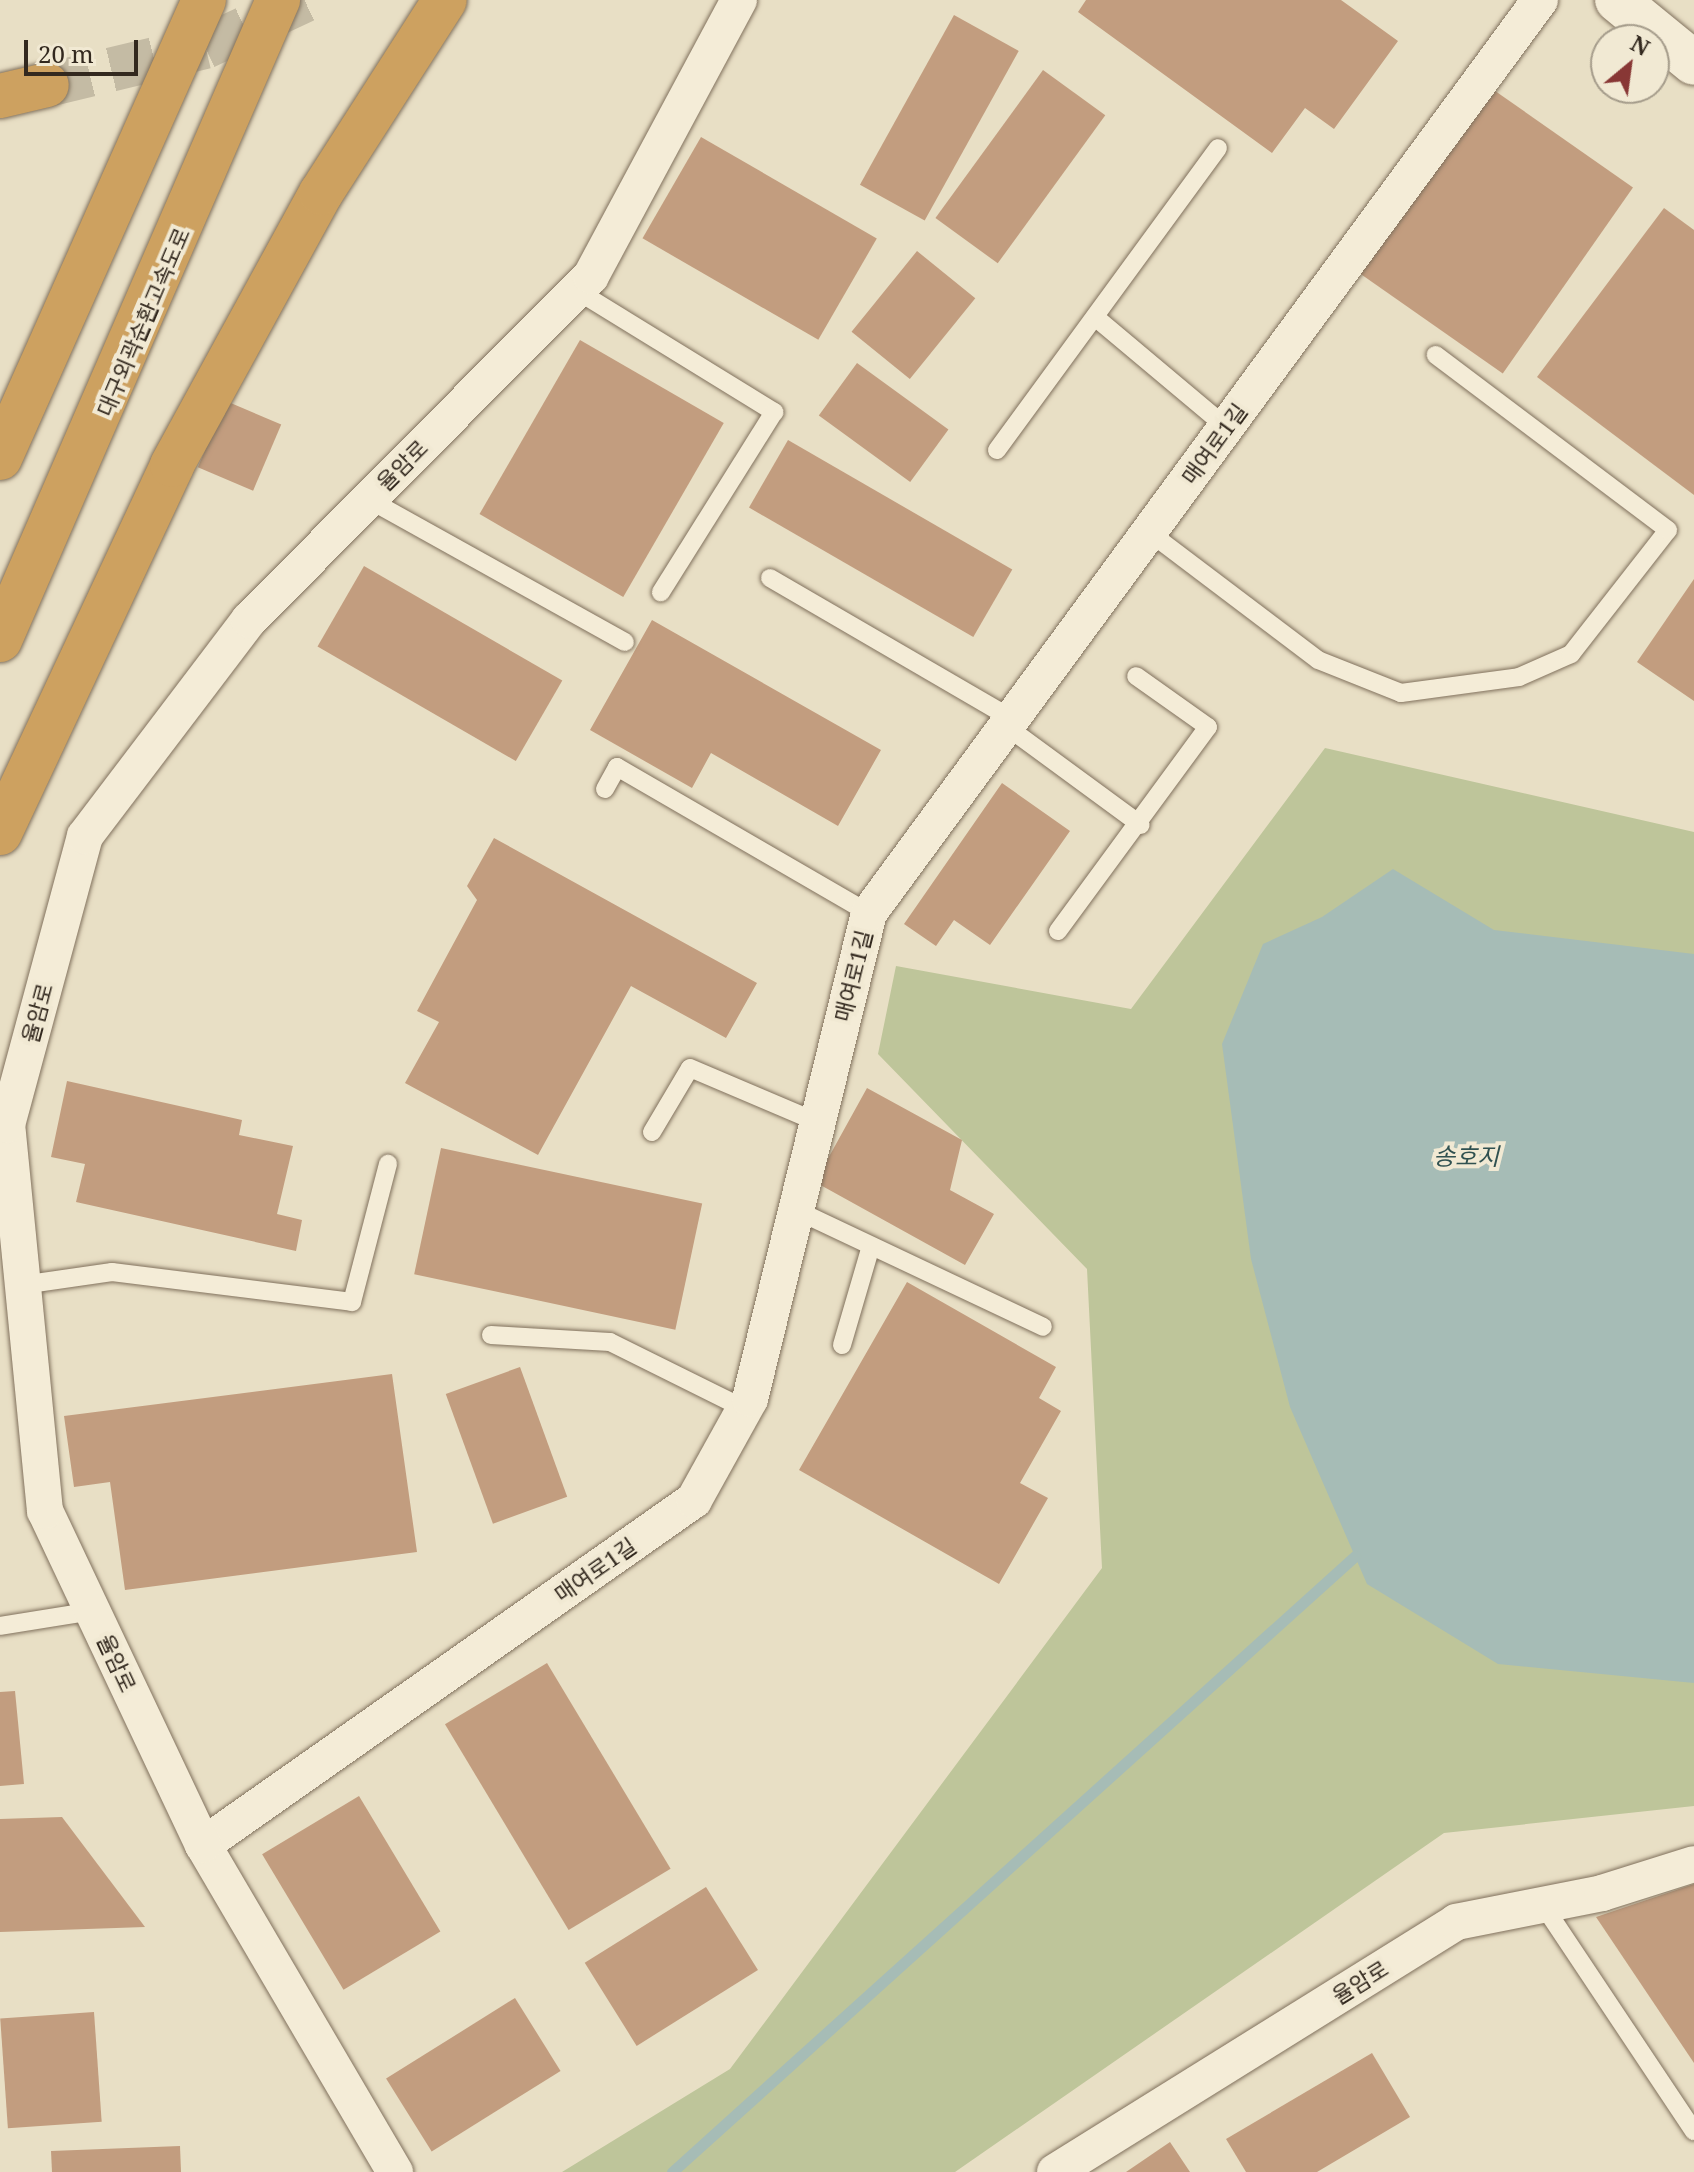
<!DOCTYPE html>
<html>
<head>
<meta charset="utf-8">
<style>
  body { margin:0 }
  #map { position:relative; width:1694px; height:2172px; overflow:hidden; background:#e8dfc5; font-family:"Noto Serif","Noto Sans KR",serif }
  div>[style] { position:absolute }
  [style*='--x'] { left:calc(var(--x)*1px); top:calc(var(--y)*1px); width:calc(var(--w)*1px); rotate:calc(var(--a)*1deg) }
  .green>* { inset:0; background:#bec59a }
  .water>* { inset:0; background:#a6bcb6 }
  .stream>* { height:11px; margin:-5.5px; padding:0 5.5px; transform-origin:5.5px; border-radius:5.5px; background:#a6bcb6 }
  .building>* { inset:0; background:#c29d7f; transform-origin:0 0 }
  .highway-tunnel>* { height:44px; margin-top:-22px; transform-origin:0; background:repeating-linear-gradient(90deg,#c4bba4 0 44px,transparent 0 66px) }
  .roads { filter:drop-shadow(0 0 2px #81715d) drop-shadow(0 0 2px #81715d) }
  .lane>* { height:18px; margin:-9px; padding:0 9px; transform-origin:9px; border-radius:9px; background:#f4ecd7 }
  .street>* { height:36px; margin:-18px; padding:0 18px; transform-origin:18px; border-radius:18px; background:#f4ecd7 }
  .secondary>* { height:44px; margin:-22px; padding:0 22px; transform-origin:22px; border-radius:22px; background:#f4ecd7 }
  .highway>* { height:44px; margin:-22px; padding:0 22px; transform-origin:22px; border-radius:22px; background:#cda160 }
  span { translate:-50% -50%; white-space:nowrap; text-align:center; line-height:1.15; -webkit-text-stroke:8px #f1e9d3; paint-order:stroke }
  .street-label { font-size:22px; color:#33291f }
  .water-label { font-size:24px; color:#305150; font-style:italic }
  .north { position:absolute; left:1590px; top:24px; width:80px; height:80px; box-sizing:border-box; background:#f1e9d3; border:2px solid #a59c8b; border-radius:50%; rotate:29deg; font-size:22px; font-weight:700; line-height:32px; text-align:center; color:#33291f }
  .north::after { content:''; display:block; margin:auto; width:28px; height:36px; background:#883735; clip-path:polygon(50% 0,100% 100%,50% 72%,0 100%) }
  .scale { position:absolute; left:24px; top:40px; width:114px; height:36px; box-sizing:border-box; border:4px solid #33291f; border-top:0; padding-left:10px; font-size:24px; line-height:28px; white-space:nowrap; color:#33291f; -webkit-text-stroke:6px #f1e9d3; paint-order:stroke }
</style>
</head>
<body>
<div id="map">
  <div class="green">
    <div style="clip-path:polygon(1325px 748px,1694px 832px,1694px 1806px,1444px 1833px,955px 2172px,562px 2172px,730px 2069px,1102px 1568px,1087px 1269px,878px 1054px,896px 966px,1131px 1009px)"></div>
  </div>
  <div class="water">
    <div style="clip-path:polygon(1393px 869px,1494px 930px,1694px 954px,1694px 1683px,1498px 1664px,1367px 1584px,1290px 1407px,1251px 1259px,1222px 1044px,1263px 944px,1322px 917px)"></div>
  </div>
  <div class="stream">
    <div style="--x:672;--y:2172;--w:920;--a:-42.05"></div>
  </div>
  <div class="building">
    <div style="clip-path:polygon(1086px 0,1341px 0,1398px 41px,1334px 129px,1305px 108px,1272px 153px,1078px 12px)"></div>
    <div style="left:954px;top:15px;width:74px;height:194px;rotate:29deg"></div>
    <div style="left:1043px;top:70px;width:77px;height:183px;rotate:36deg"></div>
    <div style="left:1488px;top:86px;width:177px;height:227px;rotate:35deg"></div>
    <div style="left:701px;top:137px;width:203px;height:117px;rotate:30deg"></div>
    <div style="clip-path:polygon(1664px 208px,1694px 230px,1694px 495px,1537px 377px)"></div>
    <div style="left:917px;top:251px;width:75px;height:104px;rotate:39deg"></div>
    <div style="left:580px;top:340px;width:166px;height:201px;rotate:30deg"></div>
    <div style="left:857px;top:363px;width:113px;height:65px;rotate:36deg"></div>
    <div style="left:226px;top:401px;width:60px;height:72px;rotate:23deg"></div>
    <div style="left:788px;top:440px;width:259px;height:78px;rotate:30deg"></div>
    <div style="left:364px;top:566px;width:229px;height:93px;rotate:30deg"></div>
    <div style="clip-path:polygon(1694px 579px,1694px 701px,1637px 662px)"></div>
    <div style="clip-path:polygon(652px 620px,881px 750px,838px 826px,711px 753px,692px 788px,590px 730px)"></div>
    <div style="clip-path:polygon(1002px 783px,1070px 831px,990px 945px,954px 920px,936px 946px,904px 924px)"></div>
    <div style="clip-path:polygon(494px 838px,757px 983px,726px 1038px,631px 986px,538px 1155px,405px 1083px,439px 1022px,417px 1011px,477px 900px,467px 886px)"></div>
    <div style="clip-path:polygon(67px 1081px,242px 1120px,239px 1135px,293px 1146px,277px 1214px,302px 1220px,296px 1251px,76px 1202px,85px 1164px,51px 1157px)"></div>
    <div style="clip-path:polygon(867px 1088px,962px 1140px,950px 1190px,994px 1214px,965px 1265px,815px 1182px)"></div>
    <div style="left:441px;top:1148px;width:267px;height:129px;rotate:12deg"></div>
    <div style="clip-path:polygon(907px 1282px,1056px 1367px,1039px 1398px,1061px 1411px,1020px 1483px,1048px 1498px,999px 1584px,799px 1470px)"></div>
    <div style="left:520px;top:1367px;width:138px;height:79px;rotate:70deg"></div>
    <div style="clip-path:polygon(392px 1374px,417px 1552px,125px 1590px,110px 1482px,74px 1487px,64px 1416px)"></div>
    <div style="left:547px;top:1663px;width:240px;height:119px;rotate:59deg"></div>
    <div style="clip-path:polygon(15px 1691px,24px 1784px,0 1786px,0 1692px)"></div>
    <div style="left:359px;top:1796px;width:158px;height:113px;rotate:59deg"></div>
    <div style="clip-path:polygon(62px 1817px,145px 1927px,0 1932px,0 1819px)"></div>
    <div style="clip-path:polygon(1694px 1884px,1694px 2063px,1596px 1917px)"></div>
    <div style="left:706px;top:1887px;width:98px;height:143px;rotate:58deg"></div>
    <div style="left:515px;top:1998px;width:86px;height:152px;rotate:58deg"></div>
    <div style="left:94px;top:2012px;width:110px;height:94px;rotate:86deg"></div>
    <div style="clip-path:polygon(1372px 2053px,1410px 2117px,1317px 2172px,1246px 2172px,1226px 2139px)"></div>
    <div style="clip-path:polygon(1170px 2142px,1190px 2172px,1126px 2172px)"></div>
    <div style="clip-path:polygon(180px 2146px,181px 2172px,52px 2172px,51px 2151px)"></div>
  </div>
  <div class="highway-tunnel">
    <div style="--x:47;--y:85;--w:163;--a:-13.5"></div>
    <div style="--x:205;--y:47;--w:111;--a:-25"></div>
  </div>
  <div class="roads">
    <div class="lane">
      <div style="--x:576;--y:290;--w:233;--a:31.6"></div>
      <div style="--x:774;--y:412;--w:213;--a:122.1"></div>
      <div style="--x:1095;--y:317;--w:171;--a:40"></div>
      <div style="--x:997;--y:450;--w:374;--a:-53.8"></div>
      <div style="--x:368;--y:499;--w:294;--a:29.1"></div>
      <div style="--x:1149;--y:532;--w:212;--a:37.1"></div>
      <div style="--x:1318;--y:660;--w:89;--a:21.7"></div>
      <div style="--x:1401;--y:693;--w:119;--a:-7.7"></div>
      <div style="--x:1519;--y:677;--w:57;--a:-23.9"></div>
      <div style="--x:1571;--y:654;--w:157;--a:-52"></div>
      <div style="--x:1668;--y:530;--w:291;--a:-143"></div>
      <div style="--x:770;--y:578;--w:280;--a:30.2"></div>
      <div style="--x:1006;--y:726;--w:167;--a:36.3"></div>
      <div style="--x:605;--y:789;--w:25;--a:-61"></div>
      <div style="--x:617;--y:767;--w:291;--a:30.1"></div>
      <div style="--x:1058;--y:931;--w:253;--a:-53.7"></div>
      <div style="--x:1208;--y:727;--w:88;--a:-144.7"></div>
      <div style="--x:652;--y:1132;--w:74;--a:-59.3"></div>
      <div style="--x:690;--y:1068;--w:138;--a:23"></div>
      <div style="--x:796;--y:1210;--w:273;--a:25.3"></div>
      <div style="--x:22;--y:1285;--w:91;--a:-8.2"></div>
      <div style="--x:112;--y:1272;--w:242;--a:7.1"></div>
      <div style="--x:352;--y:1302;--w:143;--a:-75.4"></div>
      <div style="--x:491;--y:1335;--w:119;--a:3.4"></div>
      <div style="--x:610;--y:1342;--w:151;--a:26.4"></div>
      <div style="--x:842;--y:1345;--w:103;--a:-73.7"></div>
      <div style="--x:0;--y:1626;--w:94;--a:-9.2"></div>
      <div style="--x:1543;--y:1905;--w:272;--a:56.3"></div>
    </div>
    <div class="street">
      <div style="--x:203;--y:1845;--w:600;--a:-35.09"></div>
      <div style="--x:694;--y:1500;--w:115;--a:-61"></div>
      <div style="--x:750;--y:1399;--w:500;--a:-76.24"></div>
      <div style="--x:869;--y:913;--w:1133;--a:-53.69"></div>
      <div style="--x:395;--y:2172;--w:379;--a:-120.4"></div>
      <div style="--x:203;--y:1845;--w:369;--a:-115.3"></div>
      <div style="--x:45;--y:1511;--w:388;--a:-95.6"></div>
      <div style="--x:7;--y:1125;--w:299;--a:-74.9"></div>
      <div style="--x:85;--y:836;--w:271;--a:-52.8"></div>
      <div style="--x:249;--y:620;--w:485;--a:-45.2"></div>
      <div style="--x:591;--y:276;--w:313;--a:-61.8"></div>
      <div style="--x:1055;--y:2172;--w:473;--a:-31.9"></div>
      <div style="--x:1456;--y:1922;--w:149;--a:-11.2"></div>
      <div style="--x:1602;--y:1893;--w:96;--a:-17.5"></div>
    </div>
    <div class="secondary">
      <div style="--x:1617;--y:0;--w:99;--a:39.3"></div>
    </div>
    <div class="highway">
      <div style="--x:0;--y:96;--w:48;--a:-13.2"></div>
      <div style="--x:0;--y:458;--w:501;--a:-65.99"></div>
      <div style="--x:0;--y:640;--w:698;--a:-66.52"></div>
      <div style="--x:0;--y:833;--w:406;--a:-64.9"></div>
      <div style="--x:172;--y:465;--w:310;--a:-61.3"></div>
      <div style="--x:321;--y:193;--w:229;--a:-57.3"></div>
    </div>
  </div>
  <div class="street-label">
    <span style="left:143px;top:322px;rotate:-67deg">대구외곽순환고속도로</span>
    <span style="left:1214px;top:444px;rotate:-54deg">매여로1길</span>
    <span style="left:402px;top:465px;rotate:-45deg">율암로</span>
    <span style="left:853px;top:976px;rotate:-76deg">매여로1길</span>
    <span style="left:37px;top:1013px;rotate:-75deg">율암로</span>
    <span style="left:595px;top:1570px;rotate:-35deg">매여로1길</span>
    <span style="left:117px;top:1663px;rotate:65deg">율암로</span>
    <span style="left:1360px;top:1982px;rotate:-32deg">율암로</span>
  </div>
  <div class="water-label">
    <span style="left:1466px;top:1156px">송호지</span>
  </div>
  <div class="north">N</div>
  <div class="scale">20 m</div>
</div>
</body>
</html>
